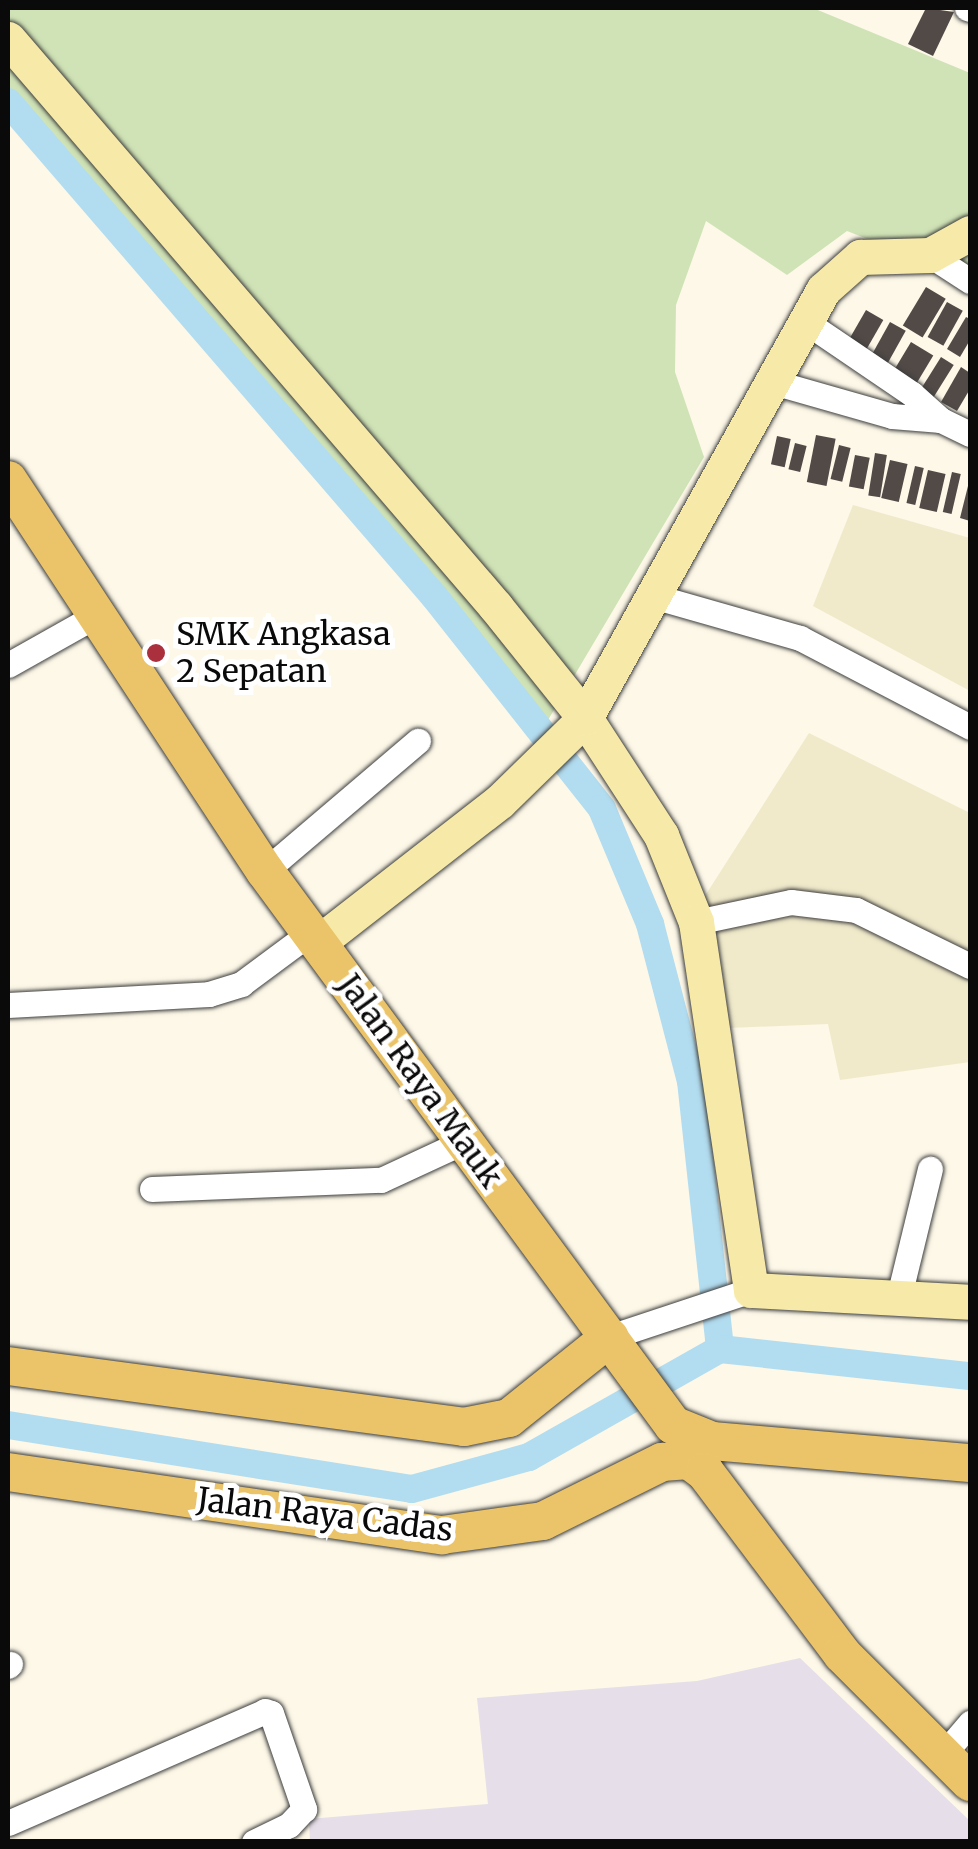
<!DOCTYPE html>
<html>
<head>
<meta charset="utf-8">
<style>
  body { margin:0 }
  #map { position:relative; width:978px; height:1849px; overflow:hidden; background:#fdf8e8; font-family:Merriweather,serif }
  div>[style] { position:absolute }
  [style*='--x'] { left:calc(var(--x)*1px); top:calc(var(--y)*1px); width:calc(var(--w)*1px); rotate:calc(var(--a)*1deg) }
  .industrial>* { inset:0; background:#e6dee8 }
  .farmland>* { inset:0; background:#f0eacb }
  .green>* { inset:0; background:#d0e3b6 }
  .canal>* { height:28px; margin:-14px; padding:0 14px; transform-origin:14px; border-radius:14px; background:#b2dcef }
  .building>* { inset:0; background:#514a47; transform-origin:0 0 }
  .roads { filter:drop-shadow(0 0 2px #3d3d3d) drop-shadow(0 0 2px #3d3d3d) }
  .street>* { height:25px; margin:-12.5px; padding:0 12.5px; transform-origin:12.5px; border-radius:12.5px; background:#fff }
  .secondary>* { height:35px; margin:-17.5px; padding:0 17.5px; transform-origin:17.5px; border-radius:17.5px; background:#f7eaa9 }
  .primary>* { height:38px; margin:-19px; padding:0 19px; transform-origin:19px; border-radius:19px; background:#ebc46a }
  .dots>* { width:28px; height:28px; translate:-50% -50%; box-sizing:border-box; border:5px solid #fff; border-radius:50% }
  span { translate:-50% -50%; white-space:nowrap; text-align:center; line-height:1.15; -webkit-text-stroke:10px #fff; paint-order:stroke }
  .poi-label { font-size:32px; color:#0a0a0a }
  .left { translate:0 -50%; text-align:left }
  .street-label { font-size:32px; color:#0a0a0a }
  .frame { position:absolute; inset:0; border:10px solid #0a0a0a; pointer-events:none }
</style>
</head>
<body>
<div id="map">
  <div class="industrial">
    <div style="clip-path:polygon(800px 1658px,970px 1821px,970px 1841px,310px 1842px,309px 1819px,488px 1804px,477px 1698px,697px 1681px)"></div>
  </div>
  <div class="farmland">
    <div style="clip-path:polygon(853px 505px,970px 538px,970px 691px,813px 606px)"></div>
    <div style="clip-path:polygon(809px 733px,970px 813px,970px 1062px,840px 1080px,828px 1024px,705px 1029px,680px 935px)"></div>
  </div>
  <div class="green">
    <div style="clip-path:polygon(8px 8px,813px 8px,970px 73px,970px 279px,847px 231px,787px 275px,706px 221px,676px 305px,675px 372px,704px 457px,548px 720px,8px 92px)"></div>
  </div>
  <div class="canal">
    <div style="--x:8;--y:102;--w:652;--a:49.23"></div>
    <div style="--x:434;--y:596;--w:271;--a:51.7"></div>
    <div style="--x:602;--y:809;--w:125;--a:67.3"></div>
    <div style="--x:650;--y:924;--w:162;--a:75.4"></div>
    <div style="--x:691;--y:1081;--w:270;--a:83.8"></div>
    <div style="--x:720;--y:1349;--w:251;--a:6.2"></div>
    <div style="--x:8;--y:1425;--w:409;--a:9"></div>
    <div style="--x:412;--y:1489;--w:121;--a:-15.3"></div>
    <div style="--x:529;--y:1457;--w:219;--a:-29.5"></div>
  </div>
  <div class="building">
    <div style="clip-path:polygon(926px 8px,954px 12px,933px 56px,908px 44px)"></div>
    <div style="left:926px;top:287px;width:23px;height:45px;rotate:31deg"></div>
    <div style="left:947px;top:302px;width:18px;height:40px;rotate:29deg"></div>
    <div style="left:866px;top:310px;width:20px;height:40px;rotate:30deg"></div>
    <div style="clip-path:polygon(966px 317px,970px 319px,970px 340px,960px 357px,947px 349px)"></div>
    <div style="left:890px;top:322px;width:18px;height:43px;rotate:29deg"></div>
    <div style="left:911px;top:342px;width:26px;height:35px;rotate:31deg"></div>
    <div style="left:941px;top:357px;width:15px;height:39px;rotate:32deg"></div>
    <div style="clip-path:polygon(961px 367px,970px 373px,970px 389px,957px 411px,941px 402px)"></div>
    <div style="left:816px;top:435px;width:20px;height:48px;rotate:11deg"></div>
    <div style="left:777px;top:436px;width:14px;height:29px;rotate:12deg"></div>
    <div style="left:795px;top:443px;width:12px;height:27px;rotate:14deg"></div>
    <div style="left:839px;top:445px;width:12px;height:35px;rotate:14deg"></div>
    <div style="left:875px;top:453px;width:12px;height:43px;rotate:9deg"></div>
    <div style="left:855px;top:455px;width:15px;height:32px;rotate:11deg"></div>
    <div style="left:890px;top:460px;width:18px;height:39px;rotate:13deg"></div>
    <div style="left:915px;top:466px;width:9px;height:38px;rotate:13deg"></div>
    <div style="left:928px;top:470px;width:18px;height:39px;rotate:13deg"></div>
    <div style="left:952px;top:472px;width:9px;height:41px;rotate:13deg"></div>
    <div style="clip-path:polygon(970px 478px,970px 521px,960px 518px)"></div>
  </div>
  <div class="roads">
    <div class="street">
      <div style="--x:967;--y:8;--w:3;--a:18"></div>
      <div style="--x:930;--y:255;--w:48;--a:33"></div>
      <div style="--x:803;--y:320;--w:132;--a:34.2"></div>
      <div style="--x:912;--y:394;--w:39;--a:42"></div>
      <div style="--x:773;--y:382;--w:124;--a:15.9"></div>
      <div style="--x:892;--y:416;--w:49;--a:4.7"></div>
      <div style="--x:941;--y:420;--w:32;--a:26"></div>
      <div style="--x:656;--y:597;--w:150;--a:15.9"></div>
      <div style="--x:800;--y:638;--w:192;--a:27.6"></div>
      <div style="--x:8;--y:665;--w:100;--a:-29.4"></div>
      <div style="--x:265;--y:871;--w:201;--a:-40.4"></div>
      <div style="--x:696;--y:922;--w:97;--a:-11.9"></div>
      <div style="--x:791;--y:902;--w:65;--a:7"></div>
      <div style="--x:856;--y:910;--w:127;--a:26.2"></div>
      <div style="--x:8;--y:1005;--w:201;--a:-3.1"></div>
      <div style="--x:209;--y:994;--w:34;--a:-17"></div>
      <div style="--x:241;--y:984;--w:87;--a:-36.6"></div>
      <div style="--x:152;--y:1189;--w:229;--a:-2.3"></div>
      <div style="--x:381;--y:1180;--w:90;--a:-24.9"></div>
      <div style="--x:899;--y:1296;--w:131;--a:-76.3"></div>
      <div style="--x:610;--y:1337;--w:149;--a:-18.4"></div>
      <div style="--x:8;--y:1666;--w:3;--a:-45"></div>
      <div style="--x:941;--y:1757;--w:45;--a:-49.5"></div>
      <div style="--x:8;--y:1823;--w:280;--a:-23.5"></div>
      <div style="--x:265;--y:1711;--w:6;--a:18"></div>
      <div style="--x:271;--y:1713;--w:102;--a:71"></div>
      <div style="--x:304;--y:1809;--w:22;--a:133"></div>
      <div style="--x:289;--y:1825;--w:39;--a:154"></div>
    </div>
    <div class="secondary">
      <div style="--x:8;--y:39;--w:749;--a:49.33"></div>
      <div style="--x:496;--y:607;--w:142;--a:51.3"></div>
      <div style="--x:585;--y:718;--w:140;--a:57"></div>
      <div style="--x:661;--y:835;--w:94;--a:68.1"></div>
      <div style="--x:696;--y:922;--w:372;--a:81.5"></div>
      <div style="--x:751;--y:1290;--w:219;--a:3.1"></div>
      <div style="--x:319;--y:942;--w:229;--a:-37.9"></div>
      <div style="--x:500;--y:801;--w:119;--a:-44.3"></div>
      <div style="--x:585;--y:718;--w:490;--a:-60.9"></div>
      <div style="--x:823;--y:290;--w:50;--a:-41.7"></div>
      <div style="--x:860;--y:257;--w:70;--a:-1.6"></div>
      <div style="--x:930;--y:255;--w:46;--a:-28.8"></div>
    </div>
    <div class="primary">
      <div style="--x:8;--y:480;--w:468;--a:56.7"></div>
      <div style="--x:265;--y:871;--w:688;--a:53.63"></div>
      <div style="--x:673;--y:1425;--w:42;--a:22.3"></div>
      <div style="--x:712;--y:1441;--w:259;--a:4.9"></div>
      <div style="--x:8;--y:1366;--w:460;--a:7.6"></div>
      <div style="--x:464;--y:1427;--w:46;--a:-11.3"></div>
      <div style="--x:509;--y:1418;--w:129;--a:-38.7"></div>
      <div style="--x:8;--y:1472;--w:439;--a:8.3"></div>
      <div style="--x:442;--y:1535;--w:102;--a:-7.9"></div>
      <div style="--x:543;--y:1521;--w:133;--a:-26.4"></div>
      <div style="--x:662;--y:1462;--w:27;--a:-4"></div>
      <div style="--x:689;--y:1460;--w:20;--a:37"></div>
      <div style="--x:705;--y:1472;--w:228;--a:53"></div>
      <div style="--x:842;--y:1654;--w:181;--a:45"></div>
    </div>
  </div>
  <div class="dots">
    <div style="left:156px;top:653px;background:#ab303e"></div>
  </div>
  <div class="poi-label">
    <span class="left" style="left:176px;top:653px">SMK Angkasa<br>2 Sepatan</span>
  </div>
  <div class="street-label">
    <span style="left:420px;top:1081px;rotate:54deg">Jalan Raya Mauk</span>
    <span style="left:325px;top:1515px;rotate:7deg">Jalan Raya Cadas</span>
  </div>
  <div class="frame"></div>
</div>
</body>
</html>
